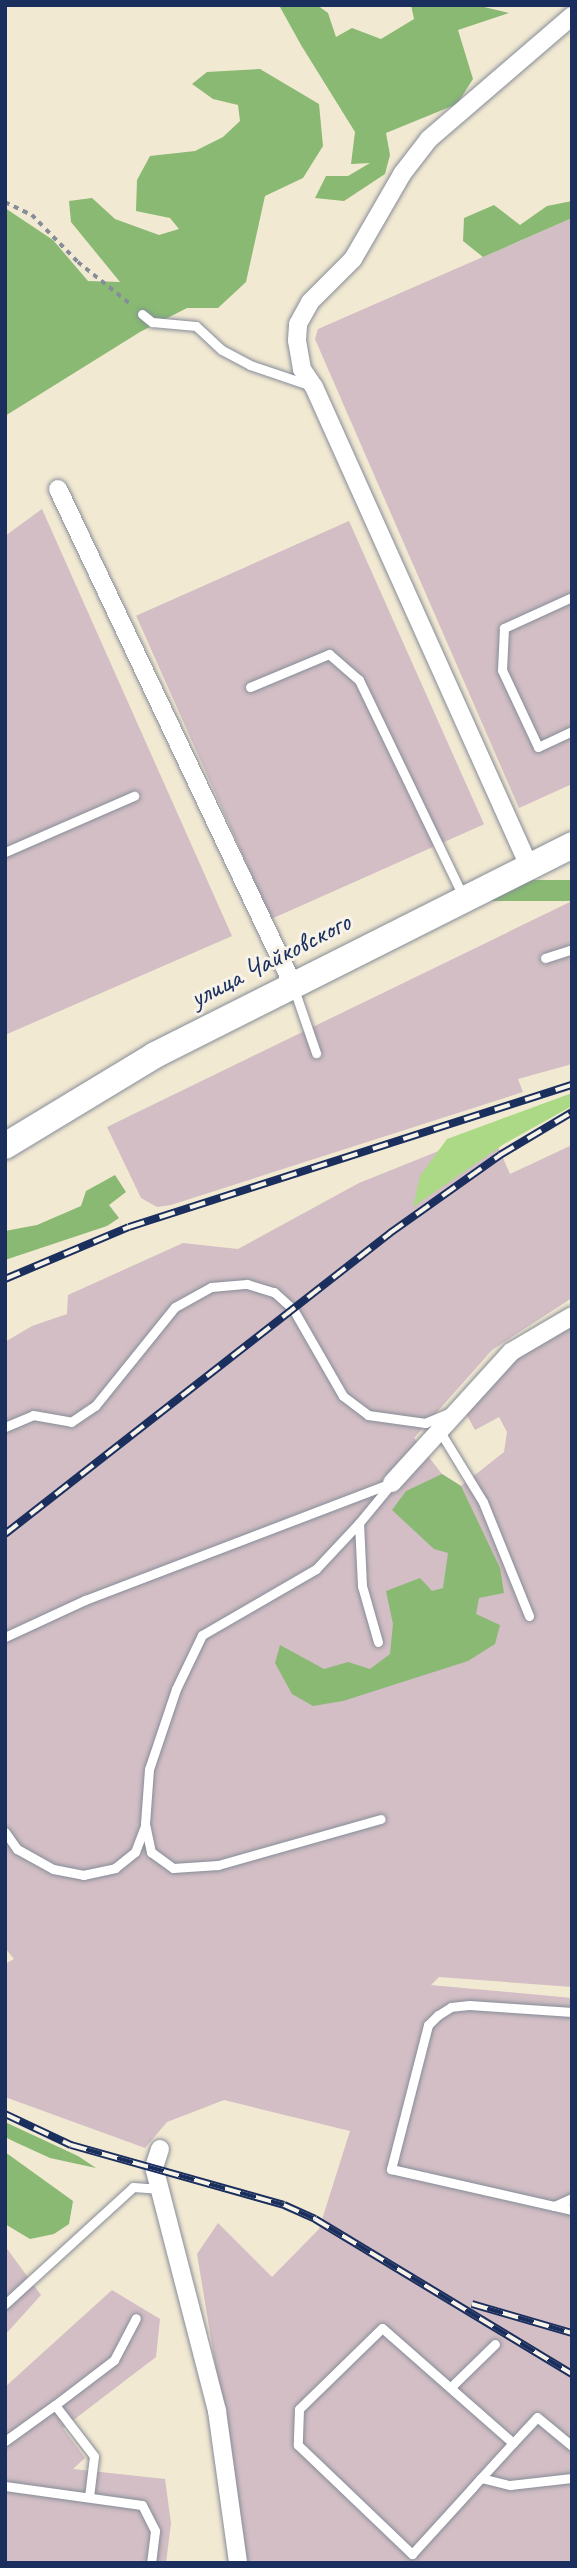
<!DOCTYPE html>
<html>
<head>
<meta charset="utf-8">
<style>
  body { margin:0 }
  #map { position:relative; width:577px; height:2568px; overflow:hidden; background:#f2e9d2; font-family:Caveat,sans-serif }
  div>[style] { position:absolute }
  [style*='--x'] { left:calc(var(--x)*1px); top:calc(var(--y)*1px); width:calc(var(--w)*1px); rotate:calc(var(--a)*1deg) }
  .industrial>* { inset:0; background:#d2bec4; transform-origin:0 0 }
  .green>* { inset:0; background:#acd986 }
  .forest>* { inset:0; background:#89b973; transform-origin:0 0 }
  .path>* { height:3.5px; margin-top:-1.75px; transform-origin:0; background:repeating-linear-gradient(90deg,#868c98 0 5px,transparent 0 10px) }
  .roads { filter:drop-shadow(0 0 2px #868c98) drop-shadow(0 0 2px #868c98) }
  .service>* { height:9px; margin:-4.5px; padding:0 4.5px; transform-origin:4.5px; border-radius:4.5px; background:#fff }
  .minor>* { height:18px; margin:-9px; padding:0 9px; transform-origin:9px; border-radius:9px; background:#fff }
  .primary>* { height:26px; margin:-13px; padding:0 13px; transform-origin:13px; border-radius:13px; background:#fff }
  .rail>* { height:8px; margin-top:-4px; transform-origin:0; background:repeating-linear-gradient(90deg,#f7f3e8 0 16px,#1b2f5e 0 32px); box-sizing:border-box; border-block:2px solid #1b2f5e }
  span { translate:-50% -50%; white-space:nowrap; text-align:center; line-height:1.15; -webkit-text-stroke:6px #f7f3e8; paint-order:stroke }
  .street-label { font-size:28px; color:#1b2f5e }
  .frame { position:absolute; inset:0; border:7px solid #1b2f5e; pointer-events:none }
</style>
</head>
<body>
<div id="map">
  <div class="industrial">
    <div style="clip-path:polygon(572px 218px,572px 784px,519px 808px,315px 339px,318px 329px)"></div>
    <div style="clip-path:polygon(42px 509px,232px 936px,5px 1035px,5px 536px)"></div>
    <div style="left:349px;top:521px;width:332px;height:233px;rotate:66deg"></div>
    <div style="clip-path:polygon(572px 901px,572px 1064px,518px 1079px,523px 1092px,171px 1205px,157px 1207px,141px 1198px,107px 1127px)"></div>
    <div style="clip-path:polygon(493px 1135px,510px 1174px,572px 1145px,572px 1298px,492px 1350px,414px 1438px,442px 1474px,461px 1486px,504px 1452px,507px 1432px,499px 1417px,475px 1430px,464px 1410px,511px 1361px,572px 1327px,572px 1987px,439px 1977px,431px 1985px,572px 1998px,572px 2563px,248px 2563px,197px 2254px,218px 2223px,272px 2277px,319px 2229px,350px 2131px,224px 2100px,167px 2122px,145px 2148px,5px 2097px,5px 1964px,14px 1959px,5px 1948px,5px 1342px,32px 1326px,67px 1314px,68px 1295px,183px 1243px,238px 1249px,359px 1183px,461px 1142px)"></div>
    <div style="clip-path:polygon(5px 2246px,41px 2295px,5px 2335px)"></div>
    <div style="clip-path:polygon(112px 2290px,160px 2319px,156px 2357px,63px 2428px,85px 2458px,73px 2469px,165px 2479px,171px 2523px,166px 2563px,5px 2563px,5px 2387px)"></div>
  </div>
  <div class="green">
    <div style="clip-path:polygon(572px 1093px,572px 1106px,504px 1144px,413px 1207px,420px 1176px,447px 1139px)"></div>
  </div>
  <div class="forest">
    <div style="clip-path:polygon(283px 5px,317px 5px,328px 13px,336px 37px,352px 28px,381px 39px,414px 19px,411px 5px,476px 5px,509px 13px,458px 30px,473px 79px,457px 104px,386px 133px,390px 155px,385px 174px,344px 201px,315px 198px,326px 176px,348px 176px,370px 163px,351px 164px,355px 132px,301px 45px,280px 7px)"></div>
    <div style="clip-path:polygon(260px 69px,319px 104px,323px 146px,303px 178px,265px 196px,246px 282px,218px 308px,187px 308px,140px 332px,5px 416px,5px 208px,53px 240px,88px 281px,120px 282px,71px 222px,69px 201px,92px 198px,115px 219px,159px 235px,179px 229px,170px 218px,136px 211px,137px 180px,150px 156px,195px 151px,223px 137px,240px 121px,238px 105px,213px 99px,192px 84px,207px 72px)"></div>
    <div style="clip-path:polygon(572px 201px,572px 218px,483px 257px,463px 241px,464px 218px,494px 205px,520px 225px,547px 206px)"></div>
    <div style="left:572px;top:880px;width:21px;height:100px;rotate:90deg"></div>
    <div style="clip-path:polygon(115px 1175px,126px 1192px,109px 1205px,119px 1218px,107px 1226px,5px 1260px,5px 1231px,37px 1225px,81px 1206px,86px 1191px)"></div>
    <div style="clip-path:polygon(442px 1474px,461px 1486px,500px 1568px,504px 1593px,479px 1598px,476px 1614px,500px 1625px,495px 1644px,468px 1661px,343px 1701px,313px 1706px,292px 1694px,275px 1663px,280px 1645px,324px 1669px,348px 1662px,370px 1669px,390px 1654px,393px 1624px,386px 1591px,420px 1578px,432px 1591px,443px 1588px,448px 1553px,434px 1549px,392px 1510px,406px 1491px)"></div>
    <div style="clip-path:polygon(5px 2122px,78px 2156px,96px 2168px,50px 2158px,15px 2142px,5px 2137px)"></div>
    <div style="clip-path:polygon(5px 2152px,73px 2201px,69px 2224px,54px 2234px,30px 2239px,5px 2224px)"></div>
  </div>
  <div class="path">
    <div style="--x:5;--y:202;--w:30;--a:26"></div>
    <div style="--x:32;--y:215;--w:66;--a:45.6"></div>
    <div style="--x:78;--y:262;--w:70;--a:38.7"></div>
  </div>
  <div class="roads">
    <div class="service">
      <div style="--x:142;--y:314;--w:13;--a:39"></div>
      <div style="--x:152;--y:322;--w:44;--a:5.2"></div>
      <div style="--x:196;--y:326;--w:35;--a:43"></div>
      <div style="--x:222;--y:350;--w:32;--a:28"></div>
      <div style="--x:250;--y:365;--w:62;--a:18.7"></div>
      <div style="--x:572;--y:597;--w:75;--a:155.5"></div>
      <div style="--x:504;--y:628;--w:42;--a:92.7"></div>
      <div style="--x:502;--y:670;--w:85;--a:64.9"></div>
      <div style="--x:538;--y:747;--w:38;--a:-25"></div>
      <div style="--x:250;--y:687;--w:86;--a:-22.7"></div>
      <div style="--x:329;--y:654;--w:40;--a:41"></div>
      <div style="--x:359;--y:680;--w:242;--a:64.3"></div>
      <div style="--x:5;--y:852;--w:141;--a:-23.5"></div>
      <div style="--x:545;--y:958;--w:28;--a:-18"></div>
      <div style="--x:294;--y:989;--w:68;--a:71"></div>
      <div style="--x:5;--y:1427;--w:30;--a:-23"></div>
      <div style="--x:33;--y:1415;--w:39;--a:10"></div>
      <div style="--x:71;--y:1422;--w:29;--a:-34"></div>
      <div style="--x:95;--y:1406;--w:127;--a:-51.1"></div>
      <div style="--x:175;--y:1307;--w:41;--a:-29.1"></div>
      <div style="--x:211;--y:1287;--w:36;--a:-5"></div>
      <div style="--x:247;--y:1284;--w:28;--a:17"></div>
      <div style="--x:274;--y:1292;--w:25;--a:42"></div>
      <div style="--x:293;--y:1309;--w:100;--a:60.1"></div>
      <div style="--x:343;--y:1396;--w:31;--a:37"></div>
      <div style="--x:368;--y:1415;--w:58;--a:8"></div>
      <div style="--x:425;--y:1423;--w:26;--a:-23"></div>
      <div style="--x:439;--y:1430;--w:84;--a:58.6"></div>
      <div style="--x:483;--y:1502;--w:123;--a:68"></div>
      <div style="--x:359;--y:1523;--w:63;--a:133.1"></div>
      <div style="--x:316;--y:1569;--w:132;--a:149.9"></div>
      <div style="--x:202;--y:1635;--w:60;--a:115.7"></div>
      <div style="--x:176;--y:1689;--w:84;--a:108.6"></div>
      <div style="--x:149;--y:1769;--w:55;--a:94.2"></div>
      <div style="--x:145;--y:1824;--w:29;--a:78"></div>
      <div style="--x:151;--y:1852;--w:27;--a:36"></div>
      <div style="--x:173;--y:1868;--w:45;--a:-3.8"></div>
      <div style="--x:218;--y:1865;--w:169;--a:-15.8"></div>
      <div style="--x:5;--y:1637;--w:88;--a:-24.8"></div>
      <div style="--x:85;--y:1600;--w:329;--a:-20.9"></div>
      <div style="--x:378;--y:1642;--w:58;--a:-105.9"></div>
      <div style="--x:362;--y:1586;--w:63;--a:-92.7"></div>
      <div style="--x:359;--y:1523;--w:52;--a:-50.5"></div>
      <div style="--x:5;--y:1832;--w:21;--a:55"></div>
      <div style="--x:17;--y:1849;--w:41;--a:29.1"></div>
      <div style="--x:53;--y:1869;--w:31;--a:11"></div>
      <div style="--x:83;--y:1875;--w:33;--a:-12"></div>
      <div style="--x:115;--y:1868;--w:26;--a:-39"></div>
      <div style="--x:135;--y:1852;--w:28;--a:-69"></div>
      <div style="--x:572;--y:2012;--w:103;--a:-176.1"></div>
      <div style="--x:469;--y:2005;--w:18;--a:174"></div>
      <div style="--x:451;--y:2007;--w:15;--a:148"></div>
      <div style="--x:438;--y:2015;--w:14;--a:135"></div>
      <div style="--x:428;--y:2025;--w:149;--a:104.4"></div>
      <div style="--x:391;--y:2169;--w:186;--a:12.8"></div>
      <div style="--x:554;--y:2206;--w:20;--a:-24"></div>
      <div style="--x:5;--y:2304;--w:173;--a:-42.4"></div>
      <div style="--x:133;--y:2187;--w:28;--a:4"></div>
      <div style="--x:452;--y:2386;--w:60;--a:-44.3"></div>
      <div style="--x:5;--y:2441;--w:62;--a:-35.8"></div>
      <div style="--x:513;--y:2443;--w:174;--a:-138.7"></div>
      <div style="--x:382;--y:2328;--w:116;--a:135.7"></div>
      <div style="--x:299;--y:2409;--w:36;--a:92"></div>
      <div style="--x:298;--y:2445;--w:158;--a:43.7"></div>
      <div style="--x:412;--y:2554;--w:89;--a:-47.7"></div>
      <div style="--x:472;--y:2488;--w:13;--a:-48"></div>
      <div style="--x:481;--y:2478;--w:47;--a:-47.6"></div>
      <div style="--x:513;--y:2443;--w:35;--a:-47"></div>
      <div style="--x:537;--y:2417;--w:45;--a:39.6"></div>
      <div style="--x:481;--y:2478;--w:30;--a:14"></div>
      <div style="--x:510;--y:2485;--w:62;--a:-6.4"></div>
      <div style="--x:5;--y:2486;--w:138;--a:7.9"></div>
      <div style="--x:142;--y:2505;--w:29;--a:63"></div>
      <div style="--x:155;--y:2531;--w:32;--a:97"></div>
      <div style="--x:89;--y:2497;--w:41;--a:-83"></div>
      <div style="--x:94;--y:2456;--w:64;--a:-127.4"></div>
      <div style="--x:55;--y:2405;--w:74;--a:-37.3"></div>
      <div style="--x:114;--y:2360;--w:47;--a:-62.4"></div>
    </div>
    <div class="minor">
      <div style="--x:58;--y:489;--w:547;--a:64.65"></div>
      <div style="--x:529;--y:866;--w:525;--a:-114.17"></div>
      <div style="--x:314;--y:387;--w:22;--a:-124"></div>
      <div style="--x:302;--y:369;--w:29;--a:-100"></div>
      <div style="--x:297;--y:340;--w:16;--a:-86"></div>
      <div style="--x:298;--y:324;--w:25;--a:-61"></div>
      <div style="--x:310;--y:302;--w:61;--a:-45"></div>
      <div style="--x:353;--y:259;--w:98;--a:-60"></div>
      <div style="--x:402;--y:174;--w:44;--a:-52.4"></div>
      <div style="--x:429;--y:139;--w:189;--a:-40.7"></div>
      <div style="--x:392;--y:1483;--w:177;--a:-47.7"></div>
      <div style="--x:511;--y:1352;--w:71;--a:-30.5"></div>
      <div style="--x:160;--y:2149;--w:19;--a:108"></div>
      <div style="--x:154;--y:2167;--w:252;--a:75.5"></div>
      <div style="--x:217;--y:2411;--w:153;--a:82.1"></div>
    </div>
    <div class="primary">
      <div style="--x:5;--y:1146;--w:175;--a:-31.2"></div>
      <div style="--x:155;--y:1055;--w:467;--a:-26.7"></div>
    </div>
  </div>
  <div class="rail">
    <div style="--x:5;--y:1279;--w:134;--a:-22.8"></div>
    <div style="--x:129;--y:1227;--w:465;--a:-17.8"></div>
    <div style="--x:5;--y:1534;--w:489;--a:-38"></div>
    <div style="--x:390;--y:1233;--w:135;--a:-35.3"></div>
    <div style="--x:500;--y:1155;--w:84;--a:-30.8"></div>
    <div style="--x:5;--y:2114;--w:73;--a:25.2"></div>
    <div style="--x:71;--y:2145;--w:221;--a:15.7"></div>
    <div style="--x:284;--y:2205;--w:34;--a:24"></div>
    <div style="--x:315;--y:2219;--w:300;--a:31.1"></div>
    <div style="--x:472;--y:2304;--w:104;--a:16.2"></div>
  </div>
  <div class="street-label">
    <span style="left:270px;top:960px;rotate:-27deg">улица Чайковского</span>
  </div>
  <div class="frame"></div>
</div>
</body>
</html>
